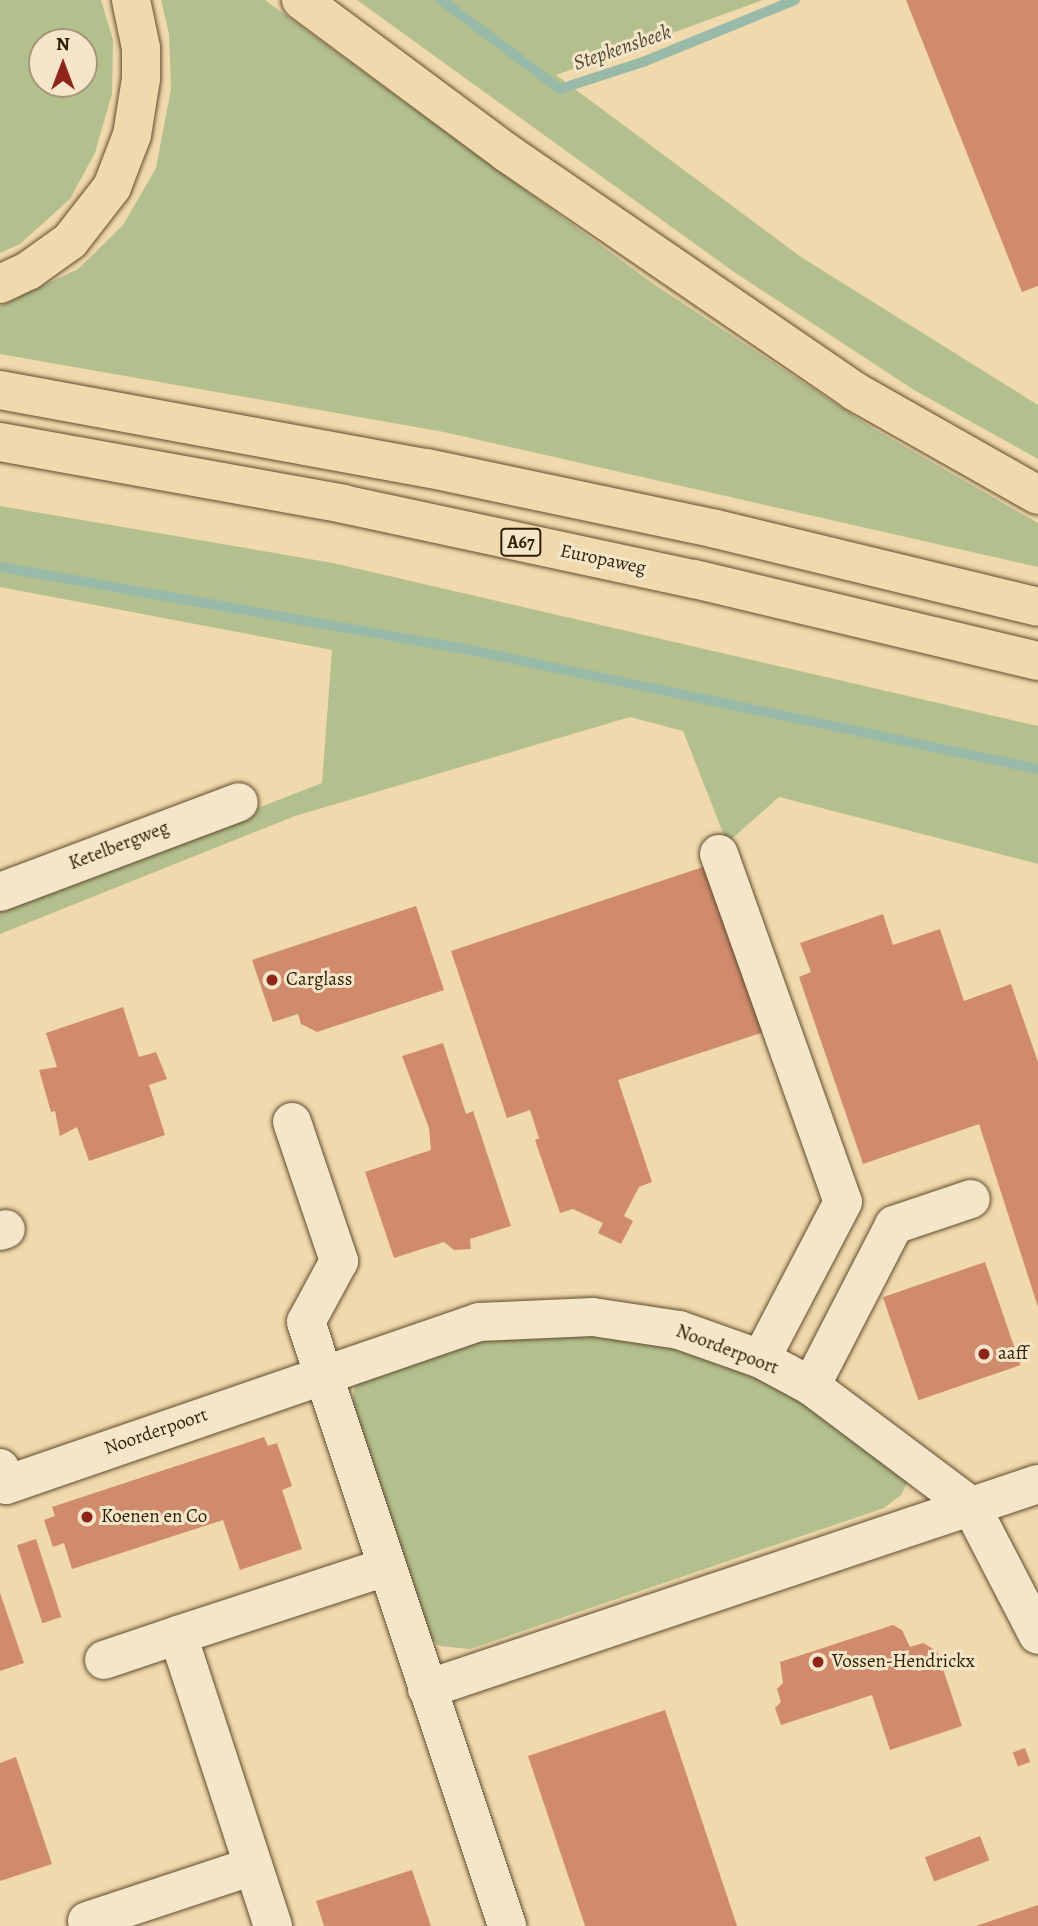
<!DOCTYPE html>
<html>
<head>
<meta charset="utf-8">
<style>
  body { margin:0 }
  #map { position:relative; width:1038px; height:1926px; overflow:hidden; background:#f0d9ac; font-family:Alegreya,serif }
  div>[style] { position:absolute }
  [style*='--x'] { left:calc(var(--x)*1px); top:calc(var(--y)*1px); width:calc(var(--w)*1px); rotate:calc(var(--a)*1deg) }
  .green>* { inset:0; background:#b3c08e }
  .stream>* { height:10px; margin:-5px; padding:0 5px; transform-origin:5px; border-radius:5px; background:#9abaa9 }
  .building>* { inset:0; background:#d08b6d; transform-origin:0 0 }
  .roads { filter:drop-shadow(0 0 2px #604d2e) drop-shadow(0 0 2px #604d2e) }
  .minor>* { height:38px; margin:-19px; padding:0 19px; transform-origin:19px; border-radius:19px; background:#f5e6c9 }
  .highway>* { height:38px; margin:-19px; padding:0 19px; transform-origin:19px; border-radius:19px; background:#f0d9ac }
  .dots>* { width:19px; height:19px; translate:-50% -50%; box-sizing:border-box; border:4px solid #f5e6c9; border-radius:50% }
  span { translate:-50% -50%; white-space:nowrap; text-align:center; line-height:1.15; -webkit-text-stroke:6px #f5e6c9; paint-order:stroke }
  .shield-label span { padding:2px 5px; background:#f5e6c9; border:2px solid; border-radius:5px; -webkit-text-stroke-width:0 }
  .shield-label { font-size:18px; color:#301e04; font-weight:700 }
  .street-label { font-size:19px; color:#301e04 }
  .poi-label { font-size:19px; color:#301e04 }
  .left { translate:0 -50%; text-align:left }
  .water-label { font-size:21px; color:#504d36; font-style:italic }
  .north { position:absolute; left:28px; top:28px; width:70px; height:70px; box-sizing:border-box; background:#f5e6c9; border:2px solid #a6967a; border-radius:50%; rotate:0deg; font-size:19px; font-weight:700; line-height:28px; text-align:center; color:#301e04 }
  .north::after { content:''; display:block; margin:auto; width:24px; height:32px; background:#8f2418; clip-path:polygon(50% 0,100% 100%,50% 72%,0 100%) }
</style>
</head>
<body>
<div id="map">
  <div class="green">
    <div style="clip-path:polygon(evenodd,0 0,101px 0,113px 40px,112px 94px,95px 153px,70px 199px,20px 244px,0 253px,0 0,42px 42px,84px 42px,84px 84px,42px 84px,42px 42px)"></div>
    <div style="clip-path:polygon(161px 0,265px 0,655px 285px,874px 429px,1038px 523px,1038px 567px,444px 432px,0 354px,0 306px,78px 269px,123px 225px,156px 168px,171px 89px,169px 34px)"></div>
    <div style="clip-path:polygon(357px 0,763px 0,556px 75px,801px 257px,1038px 405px,1038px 459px,914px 390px,734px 272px)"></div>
    <div style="clip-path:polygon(0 506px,333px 563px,1038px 726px,1038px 864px,779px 797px,727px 843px,683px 731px,630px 717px,295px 816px,0 934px,0 908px,322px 783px,332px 650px,0 587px)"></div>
    <div style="clip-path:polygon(538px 1330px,625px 1334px,707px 1352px,765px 1378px,868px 1438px,909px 1479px,901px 1495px,884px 1508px,470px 1649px,440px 1646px,426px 1635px,352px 1407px,355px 1384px,445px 1347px)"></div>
  </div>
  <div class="stream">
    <div style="--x:441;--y:0;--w:149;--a:36.8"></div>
    <div style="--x:560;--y:89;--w:87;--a:-18"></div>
    <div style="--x:643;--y:62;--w:164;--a:-22.2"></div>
    <div style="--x:0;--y:567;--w:472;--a:10"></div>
    <div style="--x:465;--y:649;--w:585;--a:11.83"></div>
  </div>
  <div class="building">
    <div style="clip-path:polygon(906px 0,1038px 0,1038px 286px,1022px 292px)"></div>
    <div style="clip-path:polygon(712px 864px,767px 1031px,618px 1080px,652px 1182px,639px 1187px,624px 1216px,633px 1221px,621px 1244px,598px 1233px,603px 1223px,573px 1209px,560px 1213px,535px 1140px,539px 1138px,530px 1110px,507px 1118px,451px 951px)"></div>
    <div style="clip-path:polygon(416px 906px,444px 990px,317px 1032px,301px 1024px,298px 1014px,273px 1022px,252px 960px)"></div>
    <div style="clip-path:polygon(883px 914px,893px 945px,940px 929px,964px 1001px,1011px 984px,1038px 1062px,1038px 1307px,979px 1124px,863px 1164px,799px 977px,811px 972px,800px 943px)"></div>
    <div style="clip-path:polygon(123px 1007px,139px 1057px,156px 1052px,167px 1079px,149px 1085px,165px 1135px,89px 1161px,77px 1127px,60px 1136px,55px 1111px,51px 1112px,39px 1070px,57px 1067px,46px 1033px)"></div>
    <div style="clip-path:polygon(443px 1043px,466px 1114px,473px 1111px,511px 1226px,470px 1239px,471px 1249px,454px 1250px,444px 1242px,394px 1258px,365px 1172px,431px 1150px,429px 1128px,402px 1056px)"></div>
    <div style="left:985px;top:1262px;width:109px;height:108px;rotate:71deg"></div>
    <div style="clip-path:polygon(264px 1437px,268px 1446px,277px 1443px,292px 1486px,282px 1490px,302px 1549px,240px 1570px,223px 1520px,72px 1569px,64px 1543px,53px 1547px,44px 1520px,55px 1516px,52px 1507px)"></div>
    <div style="left:36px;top:1539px;width:82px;height:20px;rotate:72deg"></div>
    <div style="clip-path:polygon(0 1593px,24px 1663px,0 1671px)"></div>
    <div style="clip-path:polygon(893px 1625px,902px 1630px,910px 1647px,923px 1643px,937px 1651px,962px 1726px,890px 1750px,872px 1695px,781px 1725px,775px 1708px,781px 1702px,777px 1689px,783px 1683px,780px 1662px)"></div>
    <div style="clip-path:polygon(665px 1710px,737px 1926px,585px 1926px,528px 1756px)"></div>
    <div style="left:1025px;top:1748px;width:15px;height:13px;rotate:70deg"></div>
    <div style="clip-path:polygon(16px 1757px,52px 1864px,0 1881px,0 1763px)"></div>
    <div style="left:980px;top:1836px;width:26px;height:59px;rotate:69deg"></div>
    <div style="clip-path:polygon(412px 1870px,431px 1926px,324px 1926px,316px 1901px)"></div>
    <div style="clip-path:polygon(1038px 1905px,1038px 1926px,976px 1926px)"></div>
  </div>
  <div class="roads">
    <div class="minor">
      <div style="--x:719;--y:854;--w:369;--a:70.4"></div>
      <div style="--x:843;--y:1202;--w:177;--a:117.6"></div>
      <div style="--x:0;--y:892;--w:255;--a:-20.6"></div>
      <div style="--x:292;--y:1122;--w:147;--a:71.3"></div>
      <div style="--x:339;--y:1261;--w:69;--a:118.4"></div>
      <div style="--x:306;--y:1322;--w:637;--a:71.59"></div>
      <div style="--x:0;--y:1231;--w:6;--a:-18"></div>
      <div style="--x:811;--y:1386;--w:181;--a:-62.7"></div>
      <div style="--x:894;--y:1225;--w:81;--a:-18.7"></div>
      <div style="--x:0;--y:1468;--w:18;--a:71"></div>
      <div style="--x:6;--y:1485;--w:500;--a:-19.01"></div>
      <div style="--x:479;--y:1322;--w:114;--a:-2.5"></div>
      <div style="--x:593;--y:1317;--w:87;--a:8.6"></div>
      <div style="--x:679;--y:1330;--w:87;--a:19.5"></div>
      <div style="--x:761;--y:1359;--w:57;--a:28.4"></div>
      <div style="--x:811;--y:1386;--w:200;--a:36.9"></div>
      <div style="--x:971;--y:1506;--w:145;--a:62.6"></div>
      <div style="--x:104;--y:1660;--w:78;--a:-18.7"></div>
      <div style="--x:427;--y:1689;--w:644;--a:-18.55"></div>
      <div style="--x:87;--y:1921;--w:175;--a:-18.3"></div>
      <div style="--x:273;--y:1926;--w:306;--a:-108.1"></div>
      <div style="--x:178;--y:1635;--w:219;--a:-18.1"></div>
    </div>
    <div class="highway">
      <div style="--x:301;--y:0;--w:257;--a:36.6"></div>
      <div style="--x:507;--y:153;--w:421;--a:34.4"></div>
      <div style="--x:854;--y:391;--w:211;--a:29.5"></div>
      <div style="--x:0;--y:284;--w:31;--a:-25"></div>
      <div style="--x:28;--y:271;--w:52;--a:-35.5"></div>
      <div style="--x:70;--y:241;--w:68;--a:-52.1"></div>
      <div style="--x:112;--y:187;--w:56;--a:-69"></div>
      <div style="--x:132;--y:135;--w:57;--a:-80.9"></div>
      <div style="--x:141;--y:79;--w:31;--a:-90"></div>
      <div style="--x:141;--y:48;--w:49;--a:-101.8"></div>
      <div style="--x:0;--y:390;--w:434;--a:10.4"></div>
      <div style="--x:427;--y:468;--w:295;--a:11.9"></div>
      <div style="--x:716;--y:529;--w:331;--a:13.6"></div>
      <div style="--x:0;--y:442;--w:349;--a:10.2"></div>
      <div style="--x:343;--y:504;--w:359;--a:12.1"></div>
      <div style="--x:694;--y:579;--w:354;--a:13.4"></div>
    </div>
  </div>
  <div class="dots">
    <div style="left:272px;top:980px;background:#8f2418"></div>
    <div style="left:984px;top:1354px;background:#8f2418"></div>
    <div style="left:87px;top:1517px;background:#8f2418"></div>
    <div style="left:818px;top:1662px;background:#8f2418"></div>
  </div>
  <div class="shield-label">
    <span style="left:521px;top:542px">A67</span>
  </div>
  <div class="street-label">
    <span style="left:603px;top:560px;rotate:12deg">Europaweg</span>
    <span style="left:119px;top:846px;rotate:-21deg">Ketelbergweg</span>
    <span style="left:727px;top:1350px;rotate:21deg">Noorderpoort</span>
    <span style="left:156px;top:1432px;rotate:-19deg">Noorderpoort</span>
  </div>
  <div class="poi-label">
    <span class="left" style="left:286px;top:980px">Carglass</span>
    <span class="left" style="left:998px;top:1354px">aaff</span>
    <span class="left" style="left:101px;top:1517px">Koenen en Co</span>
    <span class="left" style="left:832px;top:1662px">Vossen-Hendrickx</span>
  </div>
  <div class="water-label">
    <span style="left:622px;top:47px;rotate:-19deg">Stepkensbeek</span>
  </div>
  <div class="north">N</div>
</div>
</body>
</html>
